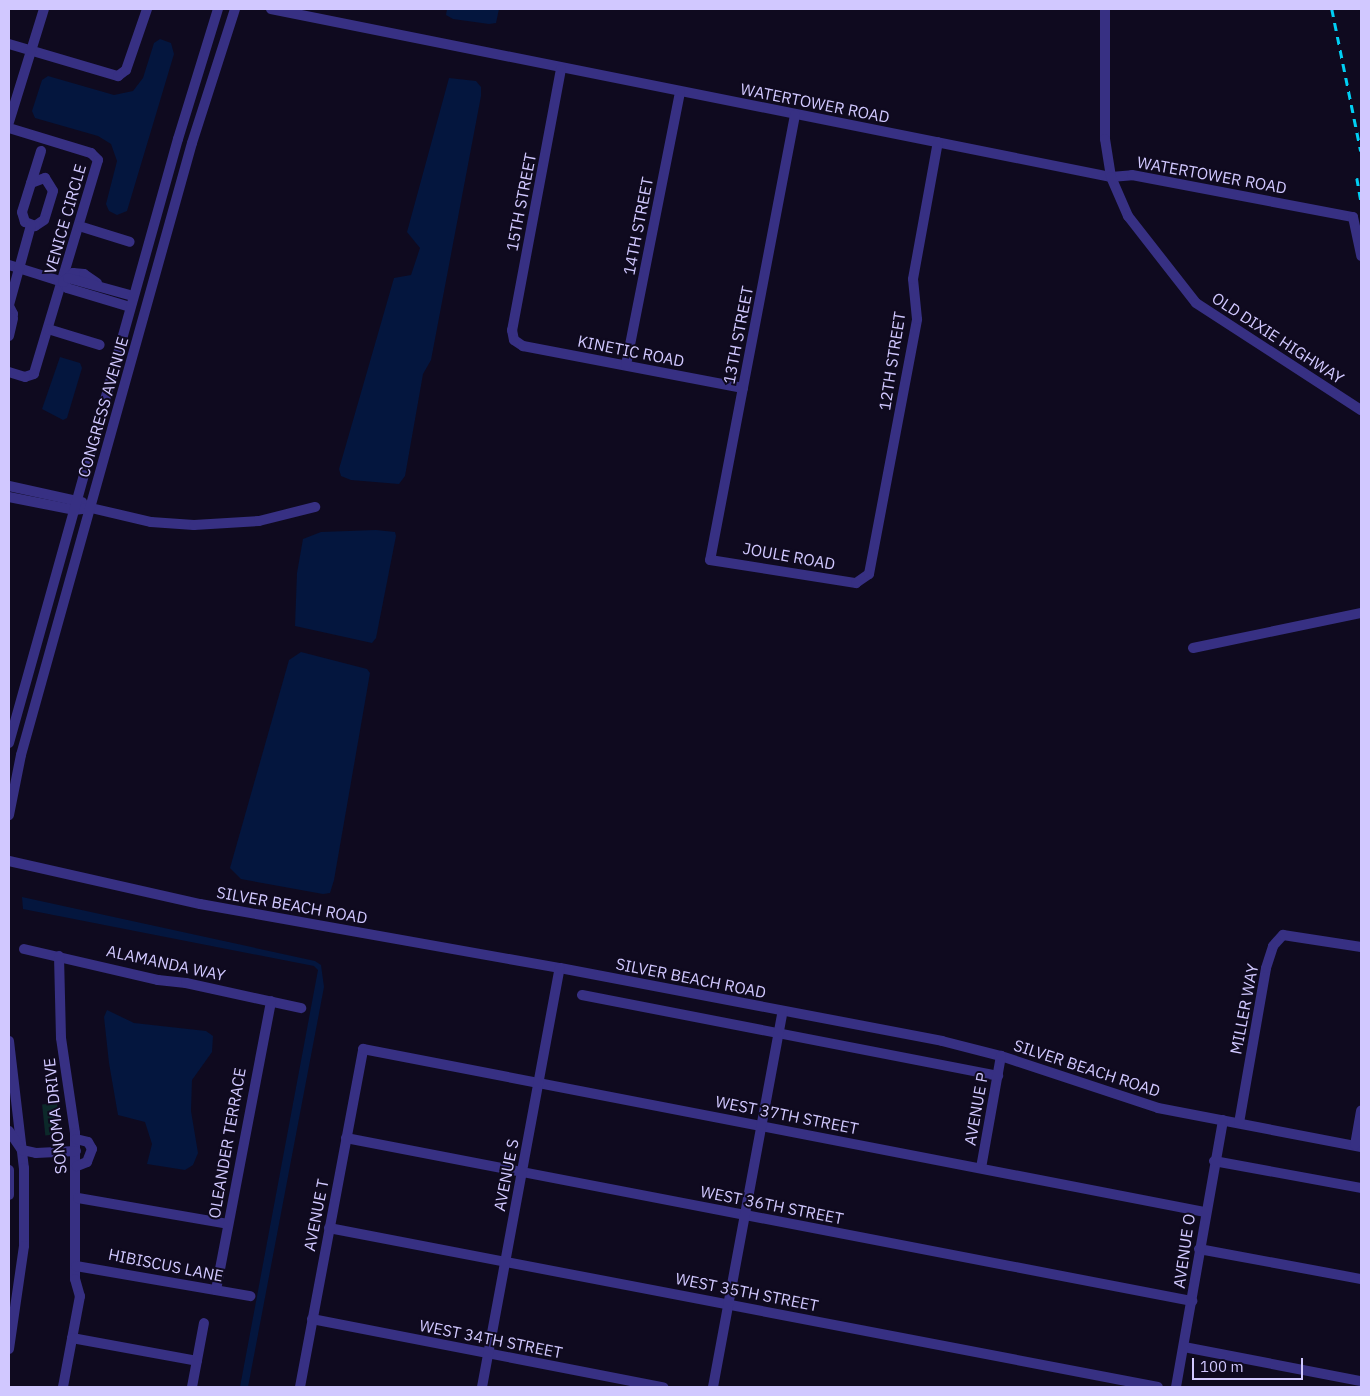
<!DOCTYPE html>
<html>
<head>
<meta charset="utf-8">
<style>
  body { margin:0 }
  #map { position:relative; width:1370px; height:1396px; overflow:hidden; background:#0f0a1f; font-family:"IBM Plex Sans",sans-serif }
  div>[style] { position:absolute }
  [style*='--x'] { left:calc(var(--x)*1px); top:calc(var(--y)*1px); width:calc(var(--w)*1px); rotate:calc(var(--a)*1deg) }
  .green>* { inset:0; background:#0c292a; transform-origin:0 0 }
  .water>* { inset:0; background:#04163e }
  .minor>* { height:10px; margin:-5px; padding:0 5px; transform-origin:5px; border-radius:5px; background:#373083 }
  .rail>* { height:2.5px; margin-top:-1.25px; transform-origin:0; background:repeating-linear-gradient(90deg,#00cff3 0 8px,transparent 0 14px) }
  span { translate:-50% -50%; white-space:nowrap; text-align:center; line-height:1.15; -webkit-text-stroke:4px #0f0a1f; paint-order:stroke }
  .street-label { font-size:16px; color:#d1c8ff }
  .frame { position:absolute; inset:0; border:10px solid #d1c8ff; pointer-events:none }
  .scale { position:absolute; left:1192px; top:1358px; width:111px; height:22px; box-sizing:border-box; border:2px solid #d1c8ff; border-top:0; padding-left:6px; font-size:15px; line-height:18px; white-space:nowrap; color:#d1c8ff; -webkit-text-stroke:4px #0f0a1f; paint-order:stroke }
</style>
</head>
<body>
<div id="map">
  <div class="green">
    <div style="left:57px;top:1103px;width:31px;height:15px;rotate:84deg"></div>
  </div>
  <div class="water">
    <div style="clip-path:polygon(447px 9px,499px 9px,496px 23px,489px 24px,453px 19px,446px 15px)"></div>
    <div style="clip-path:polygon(160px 39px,171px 43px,174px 54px,127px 211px,117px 215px,109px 211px,106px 204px,117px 161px,111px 144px,98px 136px,35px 118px,32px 111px,42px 80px,48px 76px,114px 95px,133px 91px,143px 78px,154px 43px)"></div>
    <div style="clip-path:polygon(449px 78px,476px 81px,481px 87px,481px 96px,431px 360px,423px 374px,405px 476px,399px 484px,351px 480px,341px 476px,339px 469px,394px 278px,411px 275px,420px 248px,407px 232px)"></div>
    <div style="clip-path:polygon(60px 357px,80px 363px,82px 368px,67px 418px,63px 420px,42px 409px)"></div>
    <div style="clip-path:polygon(376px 530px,395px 532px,396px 536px,376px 638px,372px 643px,295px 626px,297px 573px,303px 539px,321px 532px)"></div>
    <div style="clip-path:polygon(301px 652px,367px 669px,370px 673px,334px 880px,330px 893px,323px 894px,241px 879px,230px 868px,289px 660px)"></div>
    <div style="clip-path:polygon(22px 897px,315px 961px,321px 965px,324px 987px,248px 1387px,240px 1387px,318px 970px,314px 966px,23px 909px)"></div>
    <div style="clip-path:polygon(107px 1010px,134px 1023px,206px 1031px,213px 1036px,212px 1052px,192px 1080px,191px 1111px,198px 1153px,193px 1165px,185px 1170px,147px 1164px,152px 1144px,145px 1122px,118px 1115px,109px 1063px,104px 1017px)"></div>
  </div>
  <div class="minor">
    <div style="--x:271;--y:9;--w:857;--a:11.31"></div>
    <div style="--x:1111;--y:177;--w:21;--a:-5"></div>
    <div style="--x:1132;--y:175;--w:225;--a:10.8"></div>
    <div style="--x:1353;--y:217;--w:40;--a:78"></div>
    <div style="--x:1105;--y:9;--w:130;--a:90"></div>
    <div style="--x:1105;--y:139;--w:38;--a:81"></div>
    <div style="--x:1111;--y:177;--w:43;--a:66.4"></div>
    <div style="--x:1128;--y:216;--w:110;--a:52"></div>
    <div style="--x:1196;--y:303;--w:197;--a:33"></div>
    <div style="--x:9;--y:44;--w:114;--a:16.4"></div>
    <div style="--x:118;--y:76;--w:10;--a:-37"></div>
    <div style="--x:126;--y:70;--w:65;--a:-71"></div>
    <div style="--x:561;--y:69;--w:266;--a:100.6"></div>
    <div style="--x:512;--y:330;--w:10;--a:79"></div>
    <div style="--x:514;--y:340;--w:11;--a:34"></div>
    <div style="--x:523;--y:346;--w:224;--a:10.8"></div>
    <div style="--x:795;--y:115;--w:453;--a:100.8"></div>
    <div style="--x:710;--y:560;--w:148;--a:9"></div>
    <div style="--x:856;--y:583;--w:16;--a:-35"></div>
    <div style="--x:869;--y:574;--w:259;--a:-79.3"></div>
    <div style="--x:917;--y:319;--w:40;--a:-95.7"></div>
    <div style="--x:913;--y:279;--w:139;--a:-79.7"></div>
    <div style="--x:9;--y:122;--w:118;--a:-72.8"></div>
    <div style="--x:9;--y:128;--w:86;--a:17"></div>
    <div style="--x:91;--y:153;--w:10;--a:45"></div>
    <div style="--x:98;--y:160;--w:223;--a:106.7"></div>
    <div style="--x:34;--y:374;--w:9;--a:162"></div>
    <div style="--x:25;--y:377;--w:17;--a:-163"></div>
    <div style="--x:31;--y:183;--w:15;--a:-20"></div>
    <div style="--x:45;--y:178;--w:15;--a:58"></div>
    <div style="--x:53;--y:191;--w:30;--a:107"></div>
    <div style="--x:44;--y:220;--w:11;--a:146"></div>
    <div style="--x:35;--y:226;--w:11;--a:-158"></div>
    <div style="--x:25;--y:222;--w:10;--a:-107"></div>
    <div style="--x:22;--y:212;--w:64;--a:-72.7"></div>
    <div style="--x:79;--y:226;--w:53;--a:17.4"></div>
    <div style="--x:9;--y:265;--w:57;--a:17.5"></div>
    <div style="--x:63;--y:282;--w:7;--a:56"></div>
    <div style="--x:67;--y:288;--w:66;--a:16.8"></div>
    <div style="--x:68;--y:278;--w:7;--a:-45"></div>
    <div style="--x:73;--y:273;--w:11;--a:5"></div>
    <div style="--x:84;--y:274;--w:16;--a:35"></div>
    <div style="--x:63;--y:282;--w:6;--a:-39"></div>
    <div style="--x:68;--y:278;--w:67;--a:15.5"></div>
    <div style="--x:9;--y:305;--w:83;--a:-74.6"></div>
    <div style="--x:9;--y:306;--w:9;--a:63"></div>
    <div style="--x:13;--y:314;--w:10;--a:114"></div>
    <div style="--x:48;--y:329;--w:54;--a:17.1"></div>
    <div style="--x:9;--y:336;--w:18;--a:-77"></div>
    <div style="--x:626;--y:365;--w:278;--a:-78.8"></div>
    <div style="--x:9;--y:486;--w:75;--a:12.4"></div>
    <div style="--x:9;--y:497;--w:66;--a:11.3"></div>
    <div style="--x:74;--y:510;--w:17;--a:-7"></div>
    <div style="--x:91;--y:508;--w:62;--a:13.1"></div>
    <div style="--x:151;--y:522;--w:43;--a:4"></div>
    <div style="--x:194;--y:525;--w:65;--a:-3.5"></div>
    <div style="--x:259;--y:521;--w:58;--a:-14"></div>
    <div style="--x:1193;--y:648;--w:172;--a:-11.8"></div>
    <div style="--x:9;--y:743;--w:627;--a:-74.37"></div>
    <div style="--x:178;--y:139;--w:136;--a:-72.9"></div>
    <div style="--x:9;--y:815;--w:61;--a:-78.7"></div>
    <div style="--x:21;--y:755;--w:635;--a:-74.39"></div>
    <div style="--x:192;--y:143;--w:141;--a:-72.2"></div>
    <div style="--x:9;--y:861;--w:196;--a:12.7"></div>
    <div style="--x:200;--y:904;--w:366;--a:10.1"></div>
    <div style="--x:560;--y:968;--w:389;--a:10.8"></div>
    <div style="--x:942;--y:1041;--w:61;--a:14.3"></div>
    <div style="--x:1001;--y:1056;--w:165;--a:18.3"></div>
    <div style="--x:1158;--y:1108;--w:207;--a:10.9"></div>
    <div style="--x:24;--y:949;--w:138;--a:13"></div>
    <div style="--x:158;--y:980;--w:28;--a:6"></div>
    <div style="--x:186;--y:983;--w:118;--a:12.3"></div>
    <div style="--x:59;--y:956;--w:82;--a:88.6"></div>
    <div style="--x:61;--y:1038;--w:96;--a:81.6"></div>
    <div style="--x:75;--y:1133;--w:146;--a:90"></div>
    <div style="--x:75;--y:1279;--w:18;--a:74"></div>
    <div style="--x:80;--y:1296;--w:93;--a:100.6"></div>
    <div style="--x:582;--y:995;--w:424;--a:11"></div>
    <div style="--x:9;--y:1041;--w:128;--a:83.3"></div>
    <div style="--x:24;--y:1168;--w:78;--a:90"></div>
    <div style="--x:24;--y:1246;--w:104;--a:98.3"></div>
    <div style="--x:1239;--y:1123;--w:157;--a:-80.1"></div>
    <div style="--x:1266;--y:968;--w:23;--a:-72"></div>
    <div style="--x:1273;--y:946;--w:15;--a:-48"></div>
    <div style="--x:1283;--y:935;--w:79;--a:8.7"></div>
    <div style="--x:9;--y:1131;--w:23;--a:56"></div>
    <div style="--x:22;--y:1150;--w:14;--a:12"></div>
    <div style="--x:36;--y:1153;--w:40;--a:-2.9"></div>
    <div style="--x:346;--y:1138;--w:862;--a:10.91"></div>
    <div style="--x:76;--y:1139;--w:12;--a:14"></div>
    <div style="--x:88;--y:1142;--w:8;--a:60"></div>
    <div style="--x:92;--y:1149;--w:14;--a:111"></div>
    <div style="--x:87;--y:1162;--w:11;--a:158"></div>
    <div style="--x:1355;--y:1145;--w:35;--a:-80"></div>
    <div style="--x:1214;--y:1161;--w:149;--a:10.4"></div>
    <div style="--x:981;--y:1168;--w:114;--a:-79.9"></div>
    <div style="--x:9;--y:1170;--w:25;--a:90"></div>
    <div style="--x:78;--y:1198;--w:152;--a:9.8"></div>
    <div style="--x:329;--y:1228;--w:844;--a:10.86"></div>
    <div style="--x:1199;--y:1249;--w:165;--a:10.5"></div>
    <div style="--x:76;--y:1266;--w:177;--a:9.8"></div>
    <div style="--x:216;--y:1290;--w:294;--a:-79.2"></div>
    <div style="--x:312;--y:1319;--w:358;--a:11"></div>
    <div style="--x:72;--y:1338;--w:127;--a:10.4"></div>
    <div style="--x:1184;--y:1347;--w:180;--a:10.9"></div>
    <div style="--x:192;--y:1387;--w:65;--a:-79.4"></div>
    <div style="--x:300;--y:1387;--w:344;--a:-79.4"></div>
    <div style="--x:363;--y:1049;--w:858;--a:10.96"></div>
    <div style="--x:482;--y:1387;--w:426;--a:-79.5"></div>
    <div style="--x:713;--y:1387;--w:382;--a:-79.5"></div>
    <div style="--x:1176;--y:1387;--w:271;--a:-80"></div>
  </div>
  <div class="rail">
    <div style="--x:1332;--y:9;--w:145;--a:78.5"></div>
    <div style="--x:1357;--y:178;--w:22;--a:80"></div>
  </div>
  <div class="street-label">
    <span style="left:815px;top:103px;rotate:11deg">WATERTOWER ROAD</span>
    <span style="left:1212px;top:175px;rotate:10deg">WATERTOWER ROAD</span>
    <span style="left:521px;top:202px;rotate:-79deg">15TH STREET</span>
    <span style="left:65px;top:219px;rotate:-74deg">VENICE CIRCLE</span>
    <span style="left:638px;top:226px;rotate:-79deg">14TH STREET</span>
    <span style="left:738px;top:335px;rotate:-79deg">13TH STREET</span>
    <span style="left:1278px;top:338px;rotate:33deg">OLD DIXIE HIGHWAY</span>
    <span style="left:631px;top:351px;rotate:11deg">KINETIC ROAD</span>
    <span style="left:892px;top:361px;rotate:-81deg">12TH STREET</span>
    <span style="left:103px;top:407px;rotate:-74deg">CONGRESS AVENUE</span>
    <span style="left:789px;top:556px;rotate:10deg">JOULE ROAD</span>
    <span style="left:292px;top:905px;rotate:10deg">SILVER BEACH ROAD</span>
    <span style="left:166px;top:963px;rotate:12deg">ALAMANDA WAY</span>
    <span style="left:691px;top:978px;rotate:11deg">SILVER BEACH ROAD</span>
    <span style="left:1244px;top:1009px;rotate:-79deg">MILLER WAY</span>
    <span style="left:1087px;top:1068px;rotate:18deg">SILVER BEACH ROAD</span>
    <span style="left:976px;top:1109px;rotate:-80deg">AVENUE P</span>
    <span style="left:787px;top:1115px;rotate:11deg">WEST 37TH STREET</span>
    <span style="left:55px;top:1116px;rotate:-96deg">SONOMA DRIVE</span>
    <span style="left:227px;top:1143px;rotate:-80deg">OLEANDER TERRACE</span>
    <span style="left:506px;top:1175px;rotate:-79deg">AVENUE S</span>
    <span style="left:772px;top:1205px;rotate:11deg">WEST 36TH STREET</span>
    <span style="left:316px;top:1215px;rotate:-79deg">AVENUE T</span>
    <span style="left:1184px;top:1251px;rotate:-82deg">AVENUE O</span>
    <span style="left:166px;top:1265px;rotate:11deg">HIBISCUS LANE</span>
    <span style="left:747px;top:1292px;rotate:11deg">WEST 35TH STREET</span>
    <span style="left:491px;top:1339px;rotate:11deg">WEST 34TH STREET</span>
  </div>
  <div class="frame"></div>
  <div class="scale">100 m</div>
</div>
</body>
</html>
